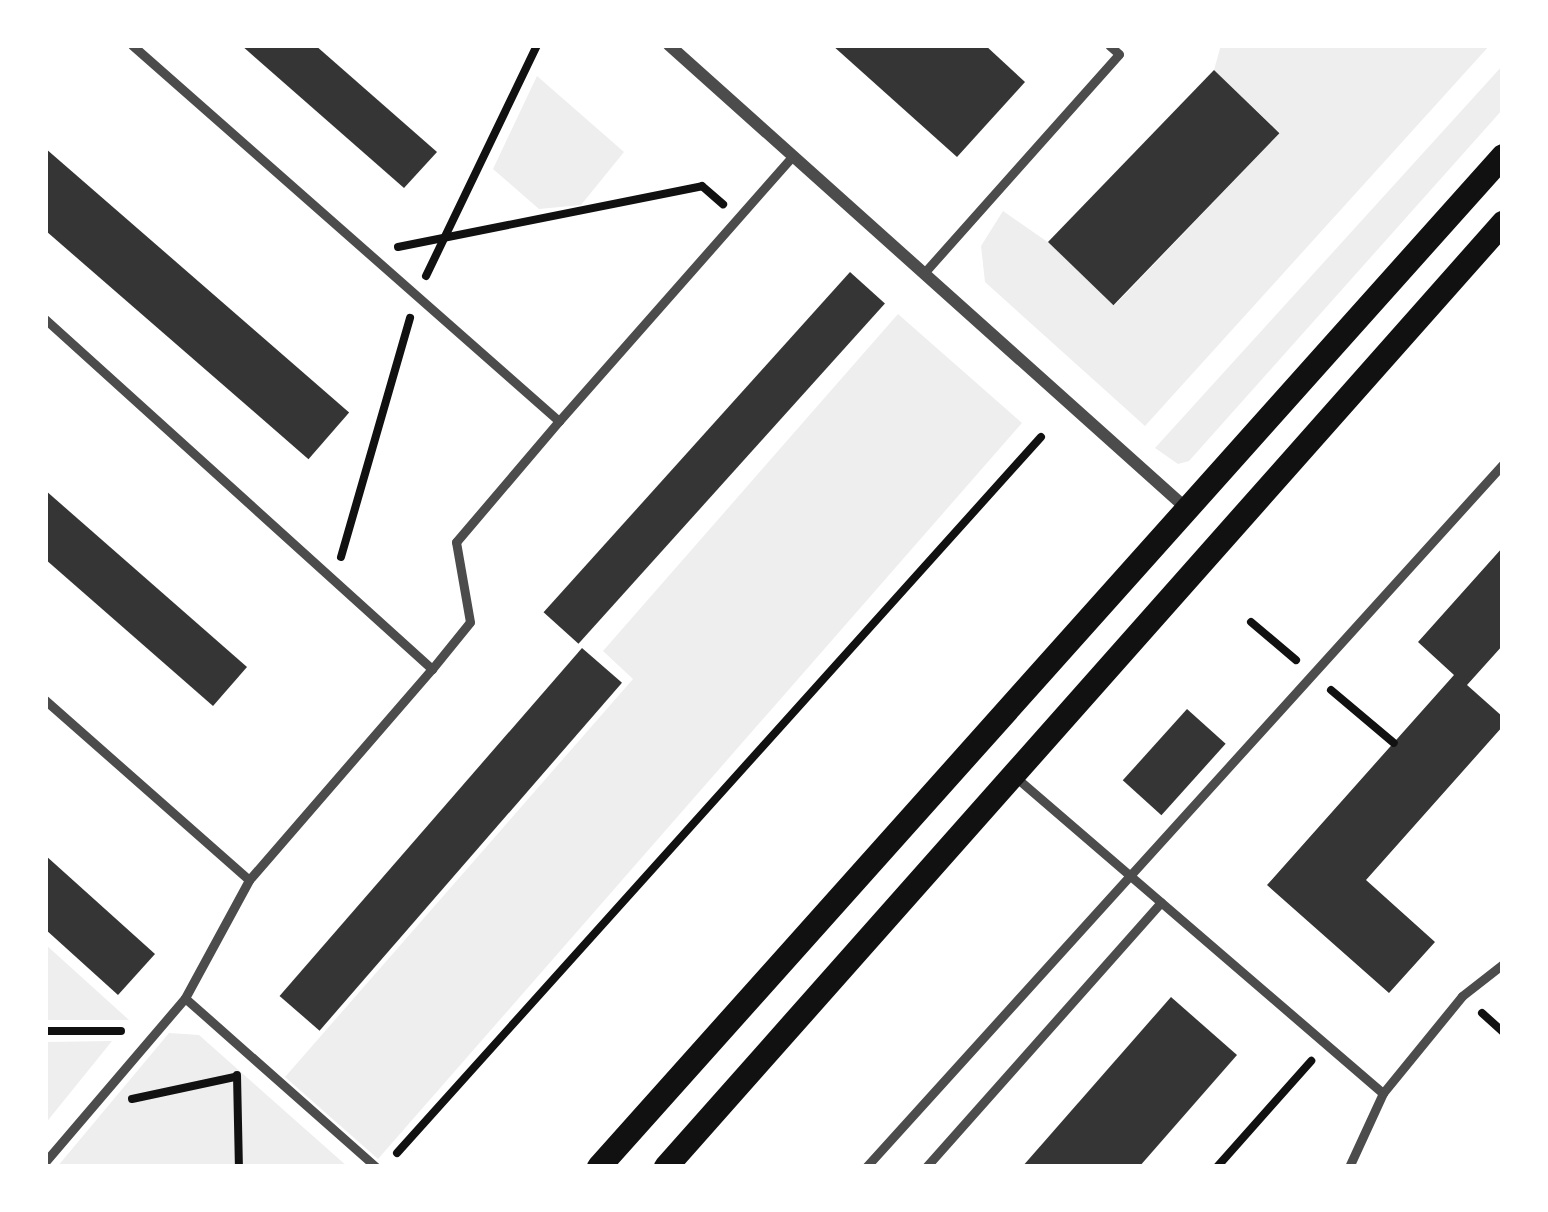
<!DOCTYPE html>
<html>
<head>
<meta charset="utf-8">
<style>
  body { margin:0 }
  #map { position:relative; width:1548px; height:1212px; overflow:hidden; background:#fff; font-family:"Work Sans",sans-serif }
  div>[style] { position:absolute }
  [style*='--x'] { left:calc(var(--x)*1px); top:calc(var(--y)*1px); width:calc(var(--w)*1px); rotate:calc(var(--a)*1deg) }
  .green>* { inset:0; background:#eee }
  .building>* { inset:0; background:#353535; transform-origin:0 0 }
  .path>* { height:8px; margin:-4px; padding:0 4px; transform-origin:4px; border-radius:4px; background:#111 }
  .service>* { height:9px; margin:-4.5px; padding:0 4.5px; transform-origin:4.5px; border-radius:4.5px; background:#4c4c4c }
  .minor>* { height:12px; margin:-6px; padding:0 6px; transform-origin:6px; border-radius:6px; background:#4c4c4c }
  .secondary>* { height:24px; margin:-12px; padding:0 12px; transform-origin:12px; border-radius:12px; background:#111 }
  span { translate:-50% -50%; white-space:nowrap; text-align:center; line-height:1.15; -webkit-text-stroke:12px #fff; paint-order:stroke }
  .frame { position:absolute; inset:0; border:48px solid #fff; pointer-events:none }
</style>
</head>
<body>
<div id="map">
  <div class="green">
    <div style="clip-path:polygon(1221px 45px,1490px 45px,1145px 426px,985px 282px,981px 246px,1003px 211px,1049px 243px,1115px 305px,1280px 133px,1214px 70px)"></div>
    <div style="clip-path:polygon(1503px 65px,1503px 109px,1189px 461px,1178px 464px,1155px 448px)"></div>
    <div style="clip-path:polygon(537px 76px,624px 152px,581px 205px,539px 209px,493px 169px)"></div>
    <div style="clip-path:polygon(898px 314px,1022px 423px,378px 1159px,285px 1077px,633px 679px,603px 651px)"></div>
    <div style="clip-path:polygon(45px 944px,129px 1020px,45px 1020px)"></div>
    <div style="clip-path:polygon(169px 1033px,199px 1035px,348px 1167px,57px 1167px)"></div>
    <div style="clip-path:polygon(112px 1041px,45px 1124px,45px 1042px)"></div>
  </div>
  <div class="building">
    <div style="clip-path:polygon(241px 45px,315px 45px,437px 152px,404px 188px)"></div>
    <div style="clip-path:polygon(832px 45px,985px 45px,1025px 82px,957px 157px)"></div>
    <div style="left:1214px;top:70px;width:91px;height:239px;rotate:44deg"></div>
    <div style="left:45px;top:148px;width:403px;height:62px;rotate:41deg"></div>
    <div style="left:850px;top:272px;width:47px;height:458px;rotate:42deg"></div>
    <div style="clip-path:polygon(45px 490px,247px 667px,213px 706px,45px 559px)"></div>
    <div style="clip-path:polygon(1503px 547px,1503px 645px,1467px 685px,1503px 717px,1503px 726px,1366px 880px,1435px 942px,1389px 993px,1267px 885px,1454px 675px,1418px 642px)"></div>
    <div style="left:582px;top:648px;width:53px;height:461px;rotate:41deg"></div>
    <div style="left:1187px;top:709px;width:52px;height:96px;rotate:42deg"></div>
    <div style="clip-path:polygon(45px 855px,155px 954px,118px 995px,45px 929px)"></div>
    <div style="clip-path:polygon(1171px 997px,1237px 1055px,1139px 1167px,1022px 1167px)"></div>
  </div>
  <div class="path">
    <div style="--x:398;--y:247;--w:310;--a:-11.3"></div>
    <div style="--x:702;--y:186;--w:28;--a:41"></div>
    <div style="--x:426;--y:276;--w:256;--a:-64.3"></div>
    <div style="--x:341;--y:557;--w:249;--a:-73.9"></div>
    <div style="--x:1251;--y:622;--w:59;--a:40.2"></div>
    <div style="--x:1331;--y:690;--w:82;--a:40.1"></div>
    <div style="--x:1482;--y:1013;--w:28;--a:42"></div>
    <div style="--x:45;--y:1031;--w:76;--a:0"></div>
    <div style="--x:237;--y:1075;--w:92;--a:88.8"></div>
    <div style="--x:132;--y:1099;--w:105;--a:-12.1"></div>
    <div style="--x:397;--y:1153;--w:963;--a:-48.03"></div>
    <div style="--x:1217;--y:1167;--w:142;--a:-48.4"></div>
  </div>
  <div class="service">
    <div style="--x:132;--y:45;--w:569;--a:41.37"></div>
    <div style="--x:559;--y:421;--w:354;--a:-48.6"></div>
    <div style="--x:924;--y:273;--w:293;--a:-48.3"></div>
    <div style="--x:1119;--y:54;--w:13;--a:-138"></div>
    <div style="--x:45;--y:319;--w:522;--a:42.13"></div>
    <div style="--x:432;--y:669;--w:60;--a:-51"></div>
    <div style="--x:470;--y:622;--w:81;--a:-99.9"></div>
    <div style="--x:456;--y:542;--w:159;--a:-49.6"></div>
    <div style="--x:45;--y:700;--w:272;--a:41.4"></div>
    <div style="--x:1013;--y:775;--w:488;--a:40.7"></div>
    <div style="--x:45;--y:1162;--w:216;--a:-49.5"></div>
    <div style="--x:376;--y:1167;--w:255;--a:-138.5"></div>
    <div style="--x:185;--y:998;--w:134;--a:-61.5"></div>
    <div style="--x:249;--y:880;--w:279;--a:-49.1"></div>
    <div style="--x:866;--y:1167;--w:949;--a:-47.82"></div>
    <div style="--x:926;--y:1167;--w:354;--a:-48.4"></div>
    <div style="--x:1349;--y:1167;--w:81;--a:-65.3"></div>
    <div style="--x:1383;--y:1093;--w:125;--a:-50.8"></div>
    <div style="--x:1462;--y:996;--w:52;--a:-38"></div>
  </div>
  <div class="minor">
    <div style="--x:669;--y:45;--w:695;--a:41.85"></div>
  </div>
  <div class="secondary">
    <div style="--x:599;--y:1167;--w:1356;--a:-48.2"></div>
    <div style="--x:666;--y:1167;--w:1262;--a:-48.44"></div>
  </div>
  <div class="frame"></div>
</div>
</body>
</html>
